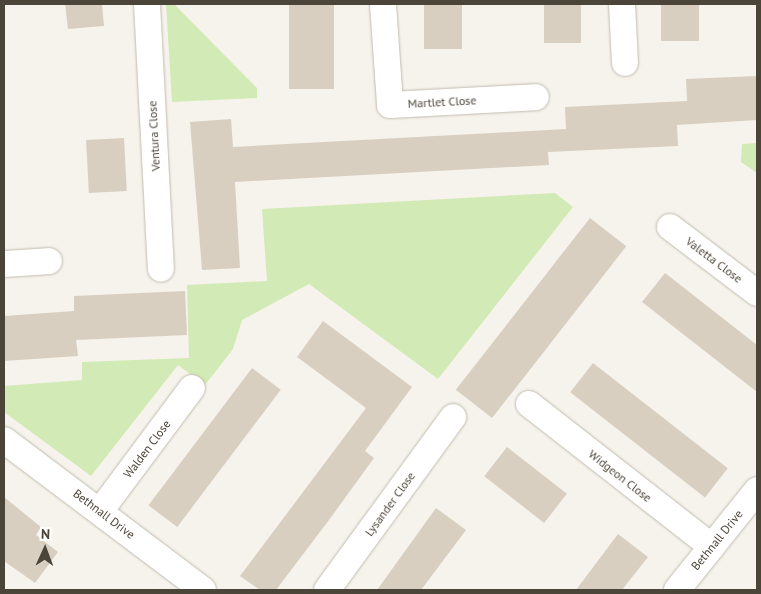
<!DOCTYPE html>
<html>
<head>
<meta charset="utf-8">
<style>
  body { margin:0 }
  #map { position:relative; width:761px; height:594px; overflow:hidden; background:#f6f3ec; font-family:"PT Sans",sans-serif }
  div>[style] { position:absolute }
  [style*='--x'] { left:calc(var(--x)*1px); top:calc(var(--y)*1px); width:calc(var(--w)*1px); rotate:calc(var(--a)*1deg) }
  .green>* { inset:0; background:#d2eab5 }
  .building>* { inset:0; background:#d8cfc1; transform-origin:0 0 }
  .roads { filter:drop-shadow(0 0 1px #c2bbae) drop-shadow(0 0 1px #c2bbae) }
  .street>* { height:26px; margin:-13px; padding:0 13px; transform-origin:13px; border-radius:13px; background:#fff }
  span { translate:-50% -50%; white-space:nowrap; text-align:center; line-height:1.15; -webkit-text-stroke:4px #fff; paint-order:stroke }
  .street-label { font-size:12px; color:#4b4439 }
  .frame { position:absolute; inset:0; border:5px solid #4b4439; pointer-events:none }
  .north { position:absolute; left:20px; top:524px; width:50px; height:50px; -webkit-text-stroke:4px #fff; paint-order:stroke; rotate:2deg; font-size:14px; font-weight:700; line-height:20px; text-align:center; color:#4b4439 }
  .north::after { content:''; display:block; margin:auto; width:18px; height:22px; background:#4b4439; clip-path:polygon(50% 0,100% 100%,50% 72%,0 100%) }
</style>
</head>
<body>
<div id="map">
  <div class="green">
    <div style="clip-path:polygon(166px 4px,175px 5px,257px 88px,257px 98px,172px 102px)"></div>
    <div style="clip-path:polygon(757px 143px,757px 173px,741px 162px,742px 144px)"></div>
    <div style="clip-path:polygon(555px 193px,573px 207px,438px 379px,309px 284px,242px 320px,233px 349px,205px 385px,178px 365px,91px 476px,4px 412px,4px 386px,82px 380px,82px 362px,189px 358px,187px 285px,267px 281px,262px 209px)"></div>
  </div>
  <div class="building">
    <div style="clip-path:polygon(65px 4px,102px 4px,104px 26px,68px 29px)"></div>
    <div style="left:289px;top:4px;width:45px;height:85px"></div>
    <div style="left:424px;top:4px;width:38px;height:45px"></div>
    <div style="left:544px;top:4px;width:37px;height:39px"></div>
    <div style="left:661px;top:4px;width:38px;height:37px"></div>
    <div style="clip-path:polygon(757px 76px,757px 120px,677px 125px,678px 146px,548px 152px,549px 165px,235px 182px,240px 268px,202px 270px,190px 122px,231px 119px,233px 147px,566px 129px,565px 107px,687px 101px,686px 79px)"></div>
    <div style="left:124px;top:138px;width:53px;height:38px;rotate:87deg"></div>
    <div style="left:590px;top:218px;width:46px;height:218px;rotate:38deg"></div>
    <div style="clip-path:polygon(665px 273px,757px 345px,757px 392px,642px 302px)"></div>
    <div style="clip-path:polygon(185px 291px,187px 335px,76px 340px,78px 356px,4px 361px,4px 316px,74px 311px,74px 296px)"></div>
    <div style="clip-path:polygon(323px 321px,412px 387px,365px 451px,374px 458px,329px 520px,276px 590px,260px 590px,240px 576px,366px 408px,297px 357px)"></div>
    <div style="left:593px;top:363px;width:171px;height:37px;rotate:38deg"></div>
    <div style="left:252px;top:368px;width:36px;height:172px;rotate:37deg"></div>
    <div style="left:507px;top:447px;width:76px;height:37px;rotate:38deg"></div>
    <div style="clip-path:polygon(4px 497px,41px 527px,36px 535px,58px 552px,35px 583px,4px 561px)"></div>
    <div style="clip-path:polygon(436px 508px,466px 530px,421px 590px,377px 590px)"></div>
    <div style="clip-path:polygon(618px 534px,648px 557px,622px 590px,576px 590px)"></div>
  </div>
  <div class="roads">
    <div class="street">
      <div style="--x:147;--y:4;--w:265;--a:87"></div>
      <div style="--x:383;--y:4;--w:101;--a:86"></div>
      <div style="--x:390;--y:105;--w:146;--a:-3.1"></div>
      <div style="--x:622;--y:4;--w:59;--a:87.1"></div>
      <div style="--x:670;--y:227;--w:109;--a:37.2"></div>
      <div style="--x:4;--y:264;--w:45;--a:-3.8"></div>
      <div style="--x:529;--y:404;--w:232;--a:38"></div>
      <div style="--x:4;--y:440;--w:249;--a:37"></div>
      <div style="--x:101;--y:510;--w:152;--a:-53.3"></div>
      <div style="--x:327;--y:590;--w:214;--a:-53.9"></div>
      <div style="--x:677;--y:590;--w:128;--a:-51.3"></div>
    </div>
  </div>
  <div class="street-label">
    <span style="left:442px;top:102px;rotate:-3deg">Martlet Close</span>
    <span style="left:154px;top:136px;rotate:-93deg">Ventura Close</span>
    <span style="left:714px;top:260px;rotate:37deg">Valetta Close</span>
    <span style="left:147px;top:449px;rotate:-53deg">Walden Close</span>
    <span style="left:620px;top:476px;rotate:38deg">Widgeon Close</span>
    <span style="left:390px;top:504px;rotate:-54deg">Lysander Close</span>
    <span style="left:104px;top:514px;rotate:37deg">Bethnall Drive</span>
    <span style="left:717px;top:540px;rotate:-51deg">Bethnall Drive</span>
  </div>
  <div class="frame"></div>
  <div class="north">N</div>
</div>
</body>
</html>
